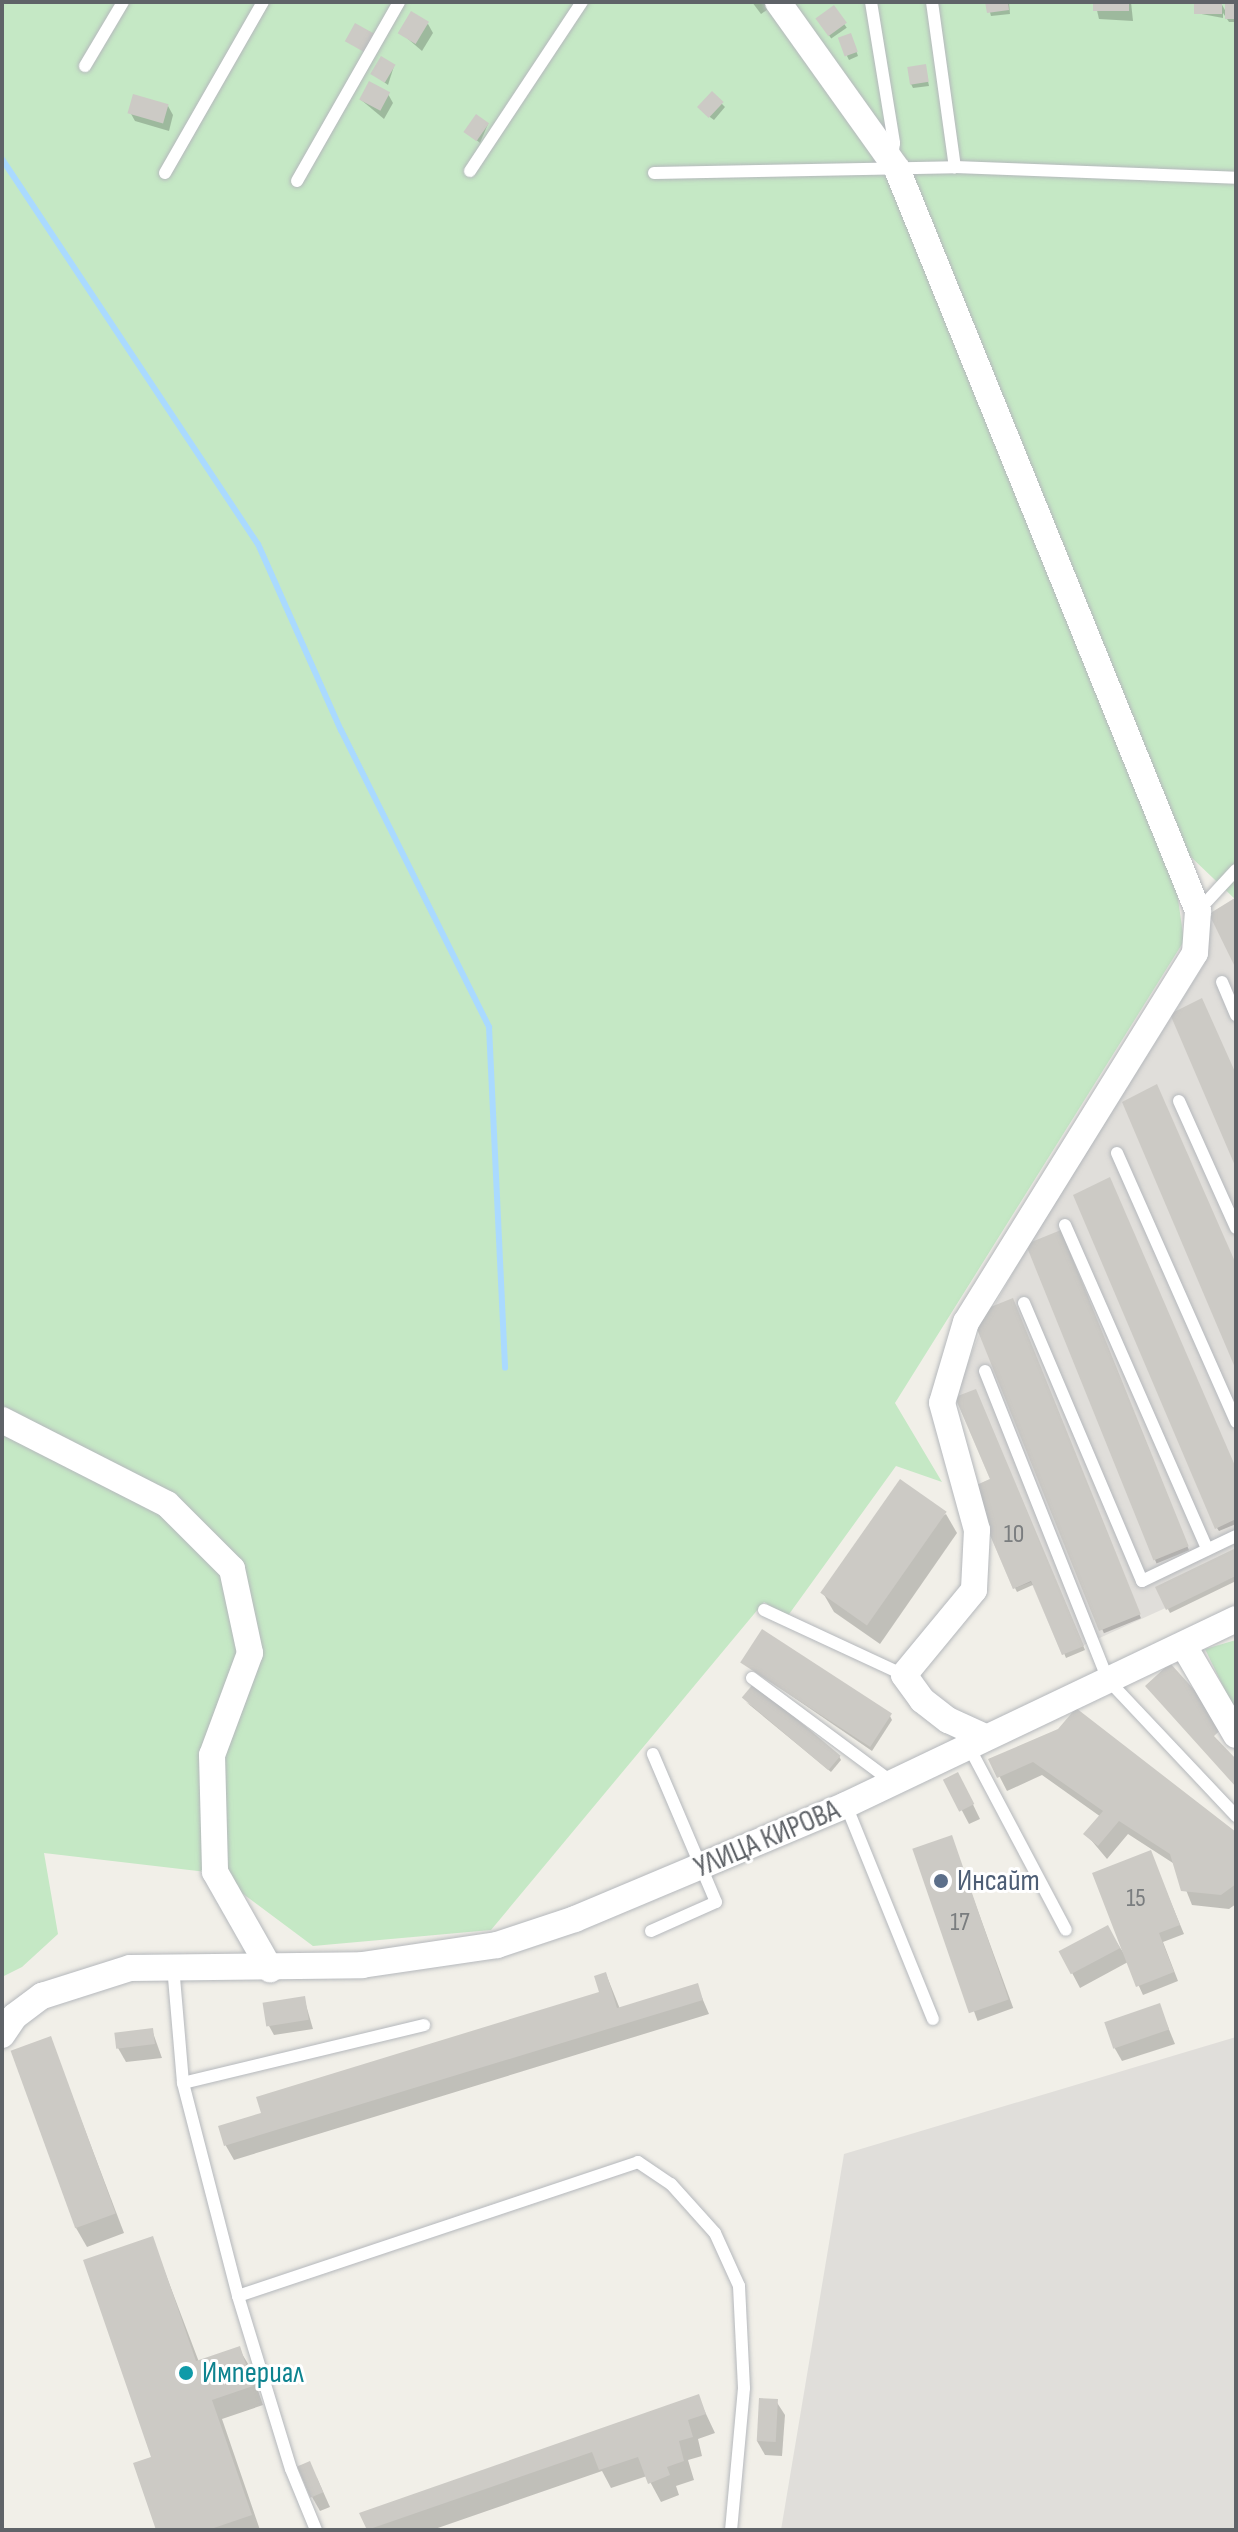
<!DOCTYPE html>
<html>
<head>
<meta charset="utf-8">
<style>
  body { margin:0 }
  #map { position:relative; width:1238px; height:2532px; overflow:hidden; background:#f1efe8; font-family:"Sofia Sans Condensed",sans-serif }
  div>[style] { position:absolute }
  [style*='--x'] { left:calc(var(--x)*1px); top:calc(var(--y)*1px); width:calc(var(--w)*1px); rotate:calc(var(--a)*1deg) }
  .industrial>* { inset:0; background:#e0deda }
  .green>* { inset:0; background:#c5e8c5 }
  .shadow>* { inset:0; background:#0003; transform-origin:0 0 }
  .stream>* { height:6px; margin:-3px; padding:0 3px; transform-origin:3px; border-radius:3px; background:#aadaff }
  .building>* { inset:0; background:#cccac5; transform-origin:0 0 }
  .roads { filter:drop-shadow(0 0 2px #b5b8bc) drop-shadow(0 0 2px #b5b8bc) }
  .service>* { height:12px; margin:-6px; padding:0 6px; transform-origin:6px; border-radius:6px; background:#fff }
  .minor>* { height:26px; margin:-13px; padding:0 13px; transform-origin:13px; border-radius:13px; background:#fff }
  .dots>* { width:22px; height:22px; translate:-50% -50%; box-sizing:border-box; border:4px solid #fff; border-radius:50% }
  span { translate:-50% -50%; white-space:nowrap; text-align:center; line-height:1.15; -webkit-text-stroke:6px #fff; paint-order:stroke }
  .number-label { font-size:26px; color:#7a7d7f }
  .number-label span { -webkit-text-stroke-width:0 }
  .street-label { font-size:30px; color:#5f6368 }
  .service-label { font-size:30px; color:#4e5e75 }
  .left { translate:0 -50%; text-align:left }
  .culture-label { font-size:30px; color:#0d838f }
  .frame { position:absolute; inset:0; border:4px solid #5f6368; pointer-events:none }
</style>
</head>
<body>
<div id="map">
  <div class="industrial">
    <div style="clip-path:polygon(1235px 898px,1236px 1576px,1062px 1655px,1031px 1582px,1013px 1589px,970px 1488px,990px 1479px,955px 1397px,981px 1329px,1027px 1248px,1205px 963px,1209px 914px)"></div>
    <div style="clip-path:polygon(1236px 2037px,1236px 2530px,781px 2530px,844px 2154px)"></div>
  </div>
  <div class="green">
    <div style="clip-path:polygon(2px 2px,1236px 2px,1236px 900px,1169px 836px,1184px 941px,895px 1403px,942px 1482px,896px 1466px,787px 1617px,764px 1602px,491px 1930px,313px 1946px,215px 1873px,44px 1853px,58px 1934px,22px 1967px,2px 1977px)"></div>
    <div style="clip-path:polygon(1236px 1640px,1236px 1713px,1205px 1649px)"></div>
  </div>
  <div class="shadow">
    <div style="clip-path:polygon(752px 2px,775px 2px,776px 4px,761px 14px)"></div>
    <div style="clip-path:polygon(987px 2px,1009px 2px,1010px 14px,991px 16px)"></div>
    <div style="clip-path:polygon(1095px 2px,1131px 2px,1133px 21px,1099px 19px)"></div>
    <div style="clip-path:polygon(1221px 3px,1226px 12px,1236px 4px,1236px 22px,1229px 22px,1223px 13px,1223px 18px,1196px 13px)"></div>
    <div style="left:833px;top:8px;width:24px;height:19px;rotate:55deg"></div>
    <div style="clip-path:polygon(428px 24px,433px 33px,422px 51px,401px 33px)"></div>
    <div style="clip-path:polygon(852px 39px,858px 56px,849px 60px,847px 56px)"></div>
    <div style="clip-path:polygon(394px 66px,388px 85px,373px 74px)"></div>
    <div style="clip-path:polygon(925px 66px,929px 86px,913px 88px,911px 84px)"></div>
    <div style="clip-path:polygon(388px 94px,393px 103px,384px 119px,360px 99px)"></div>
    <div style="clip-path:polygon(712px 94px,725px 107px,714px 120px,703px 112px)"></div>
    <div style="clip-path:polygon(168px 106px,173px 115px,169px 131px,135px 121px,130px 112px)"></div>
    <div style="clip-path:polygon(488px 124px,480px 143px,467px 132px)"></div>
    <div style="left:1062px;top:1236px;width:339px;height:35px;rotate:68deg"></div>
    <div style="left:1014px;top:1304px;width:339px;height:40px;rotate:68deg"></div>
    <div style="clip-path:polygon(977px 1395px,1085px 1650px,1066px 1658px,1035px 1584px,1017px 1592px,1015px 1588px)"></div>
    <div style="clip-path:polygon(1236px 1471px,1236px 1524px,1219px 1531px,1217px 1528px)"></div>
    <div style="clip-path:polygon(946px 1514px,957px 1533px,880px 1644px,834px 1612px,823px 1593px)"></div>
    <div style="clip-path:polygon(1236px 1550px,1236px 1581px,1170px 1613px,1157px 1588px)"></div>
    <div style="clip-path:polygon(742px 1662px,890px 1716px,892px 1720px,872px 1751px)"></div>
    <div style="clip-path:polygon(746px 1702px,839px 1756px,841px 1760px,831px 1772px)"></div>
    <div style="clip-path:polygon(1059px 1731px,1236px 1835px,1236px 1904px,1229px 1909px,1192px 1905px,1176px 1865px,1128px 1834px,1107px 1859px,1086px 1834px,1101px 1817px,1042px 1775px,1007px 1791px,991px 1760px)"></div>
    <div style="clip-path:polygon(946px 1780px,965px 1788px,980px 1819px,969px 1824px)"></div>
    <div style="left:951px;top:1837px;width:182px;height:38px;rotate:70deg"></div>
    <div style="clip-path:polygon(1150px 1852px,1184px 1934px,1163px 1942px,1178px 1981px,1143px 1995px,1128px 1962px,1080px 1988px,1061px 1952px,1107px 1928px,1125px 1955px)"></div>
    <div style="clip-path:polygon(606px 1974px,620px 2009px,697px 1986px,709px 2014px,234px 2160px,226px 2146px,221px 2128px,601px 1993px)"></div>
    <div style="clip-path:polygon(304px 1998px,313px 2029px,274px 2035px,269px 2026px)"></div>
    <div style="clip-path:polygon(1159px 2005px,1175px 2044px,1122px 2061px,1114px 2047px)"></div>
    <div style="clip-path:polygon(152px 2030px,162px 2058px,126px 2062px,118px 2048px)"></div>
    <div style="clip-path:polygon(50px 2038px,124px 2233px,87px 2247px,76px 2228px)"></div>
    <div style="clip-path:polygon(152px 2238px,199px 2362px,239px 2349px,250px 2367px,263px 2405px,222px 2419px,260px 2530px,158px 2530px)"></div>
    <div style="clip-path:polygon(698px 2397px,715px 2433px,698px 2439px,702px 2456px,688px 2460px,694px 2480px,676px 2486px,679px 2495px,661px 2502px,647px 2476px,611px 2488px,602px 2471px,432px 2530px,368px 2530px,361px 2514px)"></div>
    <div style="clip-path:polygon(776px 2401px,785px 2415px,782px 2456px,765px 2455px,757px 2441px)"></div>
    <div style="clip-path:polygon(317px 2478px,330px 2507px,320px 2511px,312px 2497px)"></div>
  </div>
  <div class="stream">
    <div style="--x:2;--y:159;--w:462;--a:56.4"></div>
    <div style="--x:258;--y:544;--w:204;--a:66"></div>
    <div style="--x:341;--y:730;--w:332;--a:63.5"></div>
    <div style="--x:489;--y:1027;--w:341;--a:87.3"></div>
  </div>
  <div class="building">
    <div style="clip-path:polygon(985px 2px,1008px 2px,1009px 10px,987px 13px)"></div>
    <div style="left:1093px;top:2px;width:36px;height:9px"></div>
    <div style="left:1194px;top:2px;width:28px;height:12px"></div>
    <div style="left:1225px;top:2px;width:11px;height:17px"></div>
    <div style="left:834px;top:5px;width:22px;height:23px;rotate:54deg"></div>
    <div style="left:411px;top:11px;width:21px;height:26px;rotate:31deg"></div>
    <div style="left:355px;top:23px;width:23px;height:21px;rotate:29deg"></div>
    <div style="left:851px;top:33px;width:20px;height:14px;rotate:70deg"></div>
    <div style="left:381px;top:56px;width:17px;height:21px;rotate:31deg"></div>
    <div style="left:926px;top:64px;width:18px;height:19px;rotate:81deg"></div>
    <div style="left:369px;top:81px;width:24px;height:21px;rotate:28deg"></div>
    <div style="left:712px;top:91px;width:16px;height:22px;rotate:43deg"></div>
    <div style="left:133px;top:94px;width:37px;height:20px;rotate:16deg"></div>
    <div style="left:476px;top:114px;width:16px;height:22px;rotate:35deg"></div>
    <div style="clip-path:polygon(1235px 898px,1236px 900px,1236px 969px,1209px 914px)"></div>
    <div style="clip-path:polygon(1202px 998px,1236px 1074px,1236px 1168px,1170px 1014px)"></div>
    <div style="clip-path:polygon(1157px 1084px,1236px 1264px,1236px 1370px,1122px 1102px)"></div>
    <div style="clip-path:polygon(1110px 1177px,1236px 1468px,1236px 1519px,1215px 1529px,1073px 1195px)"></div>
    <div style="left:1061px;top:1230px;width:341px;height:38px;rotate:68deg"></div>
    <div style="left:1013px;top:1298px;width:341px;height:45px;rotate:68deg"></div>
    <div style="clip-path:polygon(976px 1389px,1084px 1646px,1062px 1655px,1031px 1581px,1013px 1589px,970px 1488px,990px 1479px,955px 1397px)"></div>
    <div style="left:900px;top:1479px;width:57px;height:139px;rotate:35deg"></div>
    <div style="clip-path:polygon(1236px 1548px,1236px 1576px,1166px 1610px,1155px 1587px)"></div>
    <div style="left:762px;top:1629px;width:155px;height:40px;rotate:33deg"></div>
    <div style="clip-path:polygon(1170px 1663px,1226px 1725px,1214px 1736px,1236px 1759px,1236px 1787px,1145px 1686px)"></div>
    <div style="left:754px;top:1683px;width:113px;height:19px;rotate:40deg"></div>
    <div style="clip-path:polygon(1076px 1708px,1236px 1832px,1236px 1884px,1221px 1895px,1181px 1891px,1170px 1854px,1119px 1821px,1098px 1846px,1083px 1834px,1103px 1811px,1033px 1762px,997px 1778px,988px 1759px,1058px 1729px)"></div>
    <div style="left:958px;top:1772px;width:36px;height:17px;rotate:63deg"></div>
    <div style="left:952px;top:1835px;width:174px;height:42px;rotate:71deg"></div>
    <div style="clip-path:polygon(1151px 1850px,1180px 1925px,1159px 1933px,1174px 1972px,1136px 1987px,1092px 1873px)"></div>
    <div style="left:1108px;top:1925px;width:26px;height:56px;rotate:62deg"></div>
    <div style="clip-path:polygon(606px 1972px,617px 2008px,698px 1983px,703px 2000px,224px 2146px,218px 2126px,261px 2113px,256px 2097px,599px 1992px,594px 1976px)"></div>
    <div style="left:305px;top:1996px;width:24px;height:43px;rotate:81deg"></div>
    <div style="left:1160px;top:2003px;width:28px;height:59px;rotate:71deg"></div>
    <div style="left:153px;top:2028px;width:16px;height:39px;rotate:83deg"></div>
    <div style="left:51px;top:2036px;width:189px;height:43px;rotate:70deg"></div>
    <div style="clip-path:polygon(153px 2236px,196px 2361px,240px 2346px,253px 2386px,212px 2400px,252px 2515px,208px 2530px,156px 2530px,133px 2463px,151px 2457px,83px 2260px)"></div>
    <div style="clip-path:polygon(699px 2394px,706px 2414px,688px 2420px,693px 2437px,679px 2441px,684px 2461px,667px 2467px,670px 2475px,648px 2484px,638px 2457px,599px 2470px,592px 2452px,367px 2530px,359px 2513px)"></div>
    <div style="left:759px;top:2398px;width:19px;height:43px;rotate:3deg"></div>
    <div style="left:310px;top:2461px;width:34px;height:14px;rotate:67deg"></div>
  </div>
  <div class="roads">
    <div class="service">
      <div style="--x:871;--y:2;--w:143;--a:80.7"></div>
      <div style="--x:894;--y:143;--w:14;--a:98"></div>
      <div style="--x:932;--y:2;--w:167;--a:82.1"></div>
      <div style="--x:85;--y:66;--w:74;--a:-59.3"></div>
      <div style="--x:470;--y:171;--w:203;--a:-56.5"></div>
      <div style="--x:165;--y:173;--w:197;--a:-60.2"></div>
      <div style="--x:654;--y:173;--w:301;--a:-1.1"></div>
      <div style="--x:955;--y:167;--w:281;--a:2.2"></div>
      <div style="--x:297;--y:181;--w:206;--a:-60.3"></div>
      <div style="--x:1198;--y:911;--w:56;--a:-47.2"></div>
      <div style="--x:1222;--y:982;--w:36;--a:67"></div>
      <div style="--x:1179;--y:1101;--w:139;--a:65.8"></div>
      <div style="--x:1117;--y:1153;--w:294;--a:66.1"></div>
      <div style="--x:1065;--y:1225;--w:354;--a:66.3"></div>
      <div style="--x:1024;--y:1303;--w:302;--a:67"></div>
      <div style="--x:1142;--y:1581;--w:104;--a:-25.6"></div>
      <div style="--x:985;--y:1371;--w:333;--a:68.3"></div>
      <div style="--x:1108;--y:1680;--w:187;--a:46.7"></div>
      <div style="--x:764;--y:1610;--w:154;--a:24.9"></div>
      <div style="--x:752;--y:1678;--w:174;--a:36.6"></div>
      <div style="--x:968;--y:1745;--w:209;--a:62.1"></div>
      <div style="--x:846;--y:1805;--w:231;--a:67.9"></div>
      <div style="--x:651;--y:1931;--w:71;--a:-24"></div>
      <div style="--x:716;--y:1902;--w:161;--a:-113.1"></div>
      <div style="--x:173;--y:1966;--w:117;--a:85.1"></div>
      <div style="--x:183;--y:2083;--w:220;--a:75.5"></div>
      <div style="--x:238;--y:2296;--w:181;--a:73"></div>
      <div style="--x:291;--y:2469;--w:66;--a:67.7"></div>
      <div style="--x:183;--y:2083;--w:248;--a:-13.5"></div>
      <div style="--x:238;--y:2296;--w:422;--a:-18.5"></div>
      <div style="--x:638;--y:2162;--w:40;--a:34"></div>
      <div style="--x:671;--y:2184;--w:66;--a:48.1"></div>
      <div style="--x:715;--y:2233;--w:58;--a:65.6"></div>
      <div style="--x:739;--y:2286;--w:102;--a:87.2"></div>
      <div style="--x:744;--y:2388;--w:143;--a:95.2"></div>
    </div>
    <div class="minor">
      <div style="--x:778;--y:2;--w:205;--a:54.5"></div>
      <div style="--x:897;--y:169;--w:801;--a:67.92"></div>
      <div style="--x:1198;--y:911;--w:42;--a:94.1"></div>
      <div style="--x:1195;--y:953;--w:434;--a:121.8"></div>
      <div style="--x:966;--y:1322;--w:84;--a:106.5"></div>
      <div style="--x:942;--y:1403;--w:132;--a:74.6"></div>
      <div style="--x:977;--y:1530;--w:60;--a:92.9"></div>
      <div style="--x:974;--y:1590;--w:110;--a:129.5"></div>
      <div style="--x:904;--y:1675;--w:31;--a:54"></div>
      <div style="--x:922;--y:1700;--w:33;--a:38"></div>
      <div style="--x:948;--y:1720;--w:41;--a:24.7"></div>
      <div style="--x:2;--y:1420;--w:185;--a:27"></div>
      <div style="--x:167;--y:1504;--w:92;--a:45"></div>
      <div style="--x:232;--y:1569;--w:86;--a:77.9"></div>
      <div style="--x:250;--y:1653;--w:109;--a:110.4"></div>
      <div style="--x:212;--y:1755;--w:117;--a:88.5"></div>
      <div style="--x:215;--y:1872;--w:112;--a:60.4"></div>
      <div style="--x:1184;--y:1646;--w:103;--a:59.7"></div>
      <div style="--x:2;--y:2035;--w:23;--a:-56"></div>
      <div style="--x:15;--y:2016;--w:34;--a:-37"></div>
      <div style="--x:42;--y:1996;--w:92;--a:-17.7"></div>
      <div style="--x:130;--y:1968;--w:232;--a:-0.7"></div>
      <div style="--x:362;--y:1965;--w:136;--a:-8.4"></div>
      <div style="--x:497;--y:1945;--w:82;--a:-18.4"></div>
      <div style="--x:575;--y:1919;--w:294;--a:-22.8"></div>
      <div style="--x:846;--y:1805;--w:432;--a:-25.5"></div>
    </div>
  </div>
  <div class="dots">
    <div style="left:941px;top:1881px;background:#5c6f8a"></div>
    <div style="left:186px;top:2373px;background:#0f9aa8"></div>
  </div>
  <div class="number-label">
    <span style="left:1014px;top:1535px">10</span>
    <span style="left:1136px;top:1899px">15</span>
    <span style="left:960px;top:1923px">17</span>
  </div>
  <div class="street-label">
    <span style="left:767px;top:1839px;rotate:-23deg">УЛИЦА КИРОВА</span>
  </div>
  <div class="service-label">
    <span class="left" style="left:957px;top:1881px">Инсайт</span>
  </div>
  <div class="culture-label">
    <span class="left" style="left:202px;top:2373px">Империал</span>
  </div>
  <div class="frame"></div>
</div>
</body>
</html>
